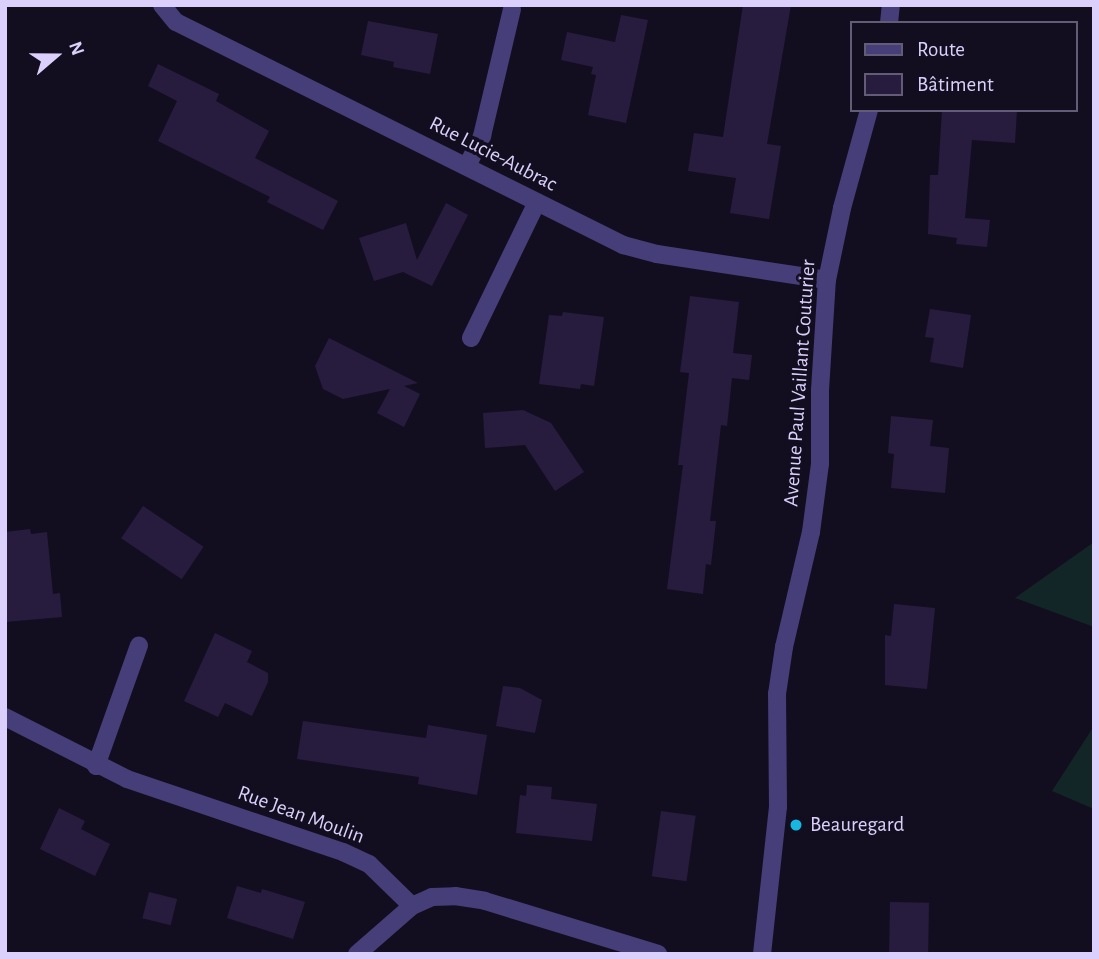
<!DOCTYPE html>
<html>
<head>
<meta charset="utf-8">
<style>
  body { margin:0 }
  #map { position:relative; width:1099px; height:959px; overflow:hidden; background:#130e1f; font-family:"Alegreya Sans",sans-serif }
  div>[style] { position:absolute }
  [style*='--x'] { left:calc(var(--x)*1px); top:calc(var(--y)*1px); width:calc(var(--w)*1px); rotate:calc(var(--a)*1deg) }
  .green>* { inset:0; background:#122628 }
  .building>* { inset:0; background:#271c3e; transform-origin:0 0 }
  .minor>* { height:18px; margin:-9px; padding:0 9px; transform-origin:9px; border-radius:9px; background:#463e79 }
  .dots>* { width:19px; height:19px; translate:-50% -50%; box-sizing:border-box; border:4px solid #130e1f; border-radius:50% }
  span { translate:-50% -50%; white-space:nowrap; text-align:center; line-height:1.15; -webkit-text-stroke:7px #130e1f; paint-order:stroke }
  .street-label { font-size:21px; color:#dad0fb }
  .poi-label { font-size:21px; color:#dad0fb }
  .left { translate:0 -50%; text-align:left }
  .frame { position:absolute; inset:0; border:7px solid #dad0fb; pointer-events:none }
  .legend { position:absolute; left:850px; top:21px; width:228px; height:91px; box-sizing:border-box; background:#130e1f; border:2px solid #635c77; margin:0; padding:9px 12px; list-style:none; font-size:21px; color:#dad0fb }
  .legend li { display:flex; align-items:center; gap:14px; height:35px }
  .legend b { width:35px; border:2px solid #635c77 }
  .north { position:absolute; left:21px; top:21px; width:70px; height:70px; -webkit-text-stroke:5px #130e1f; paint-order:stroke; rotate:70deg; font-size:19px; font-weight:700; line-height:28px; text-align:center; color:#dad0fb }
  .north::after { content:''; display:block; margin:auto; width:24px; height:32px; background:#dad0fb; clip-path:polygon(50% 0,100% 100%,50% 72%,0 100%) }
</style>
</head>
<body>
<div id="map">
  <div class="green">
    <div style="clip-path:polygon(1094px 542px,1094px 627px,1015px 598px)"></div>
    <div style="clip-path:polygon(1094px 726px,1094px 809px,1052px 791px)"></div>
  </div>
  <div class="building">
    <div style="clip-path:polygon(743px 5px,791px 5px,767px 144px,781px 146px,769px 219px,730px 213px,736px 178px,688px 171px,694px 133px,723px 137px)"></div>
    <div style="clip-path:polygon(621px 15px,648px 20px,626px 123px,588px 115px,596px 75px,591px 74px,593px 67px,561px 60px,567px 32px,615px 42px)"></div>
    <div style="clip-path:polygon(368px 21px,438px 34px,430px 74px,393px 67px,394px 62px,361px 55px)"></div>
    <div style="clip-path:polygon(158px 64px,219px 94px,216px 101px,269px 131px,255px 158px,338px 201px,323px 230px,267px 202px,270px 197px,158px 141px,177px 101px,148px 86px)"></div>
    <div style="clip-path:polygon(942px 110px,1017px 110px,1015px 143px,972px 140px,965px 218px,990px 220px,987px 247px,956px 244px,957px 238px,928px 234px,930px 175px,938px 175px)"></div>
    <div style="clip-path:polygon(446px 203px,468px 215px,432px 286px,403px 272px,374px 281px,359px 238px,406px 223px,417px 260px)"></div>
    <div style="clip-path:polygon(690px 296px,739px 302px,733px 353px,752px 355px,749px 380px,732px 378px,727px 426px,721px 425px,710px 521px,716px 521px,711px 565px,706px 564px,703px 594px,667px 589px,683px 465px,678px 465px,689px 373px,680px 372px)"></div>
    <div style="clip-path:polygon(930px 309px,971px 315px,963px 368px,930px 362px,934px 338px,925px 337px)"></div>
    <div style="clip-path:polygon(563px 312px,604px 317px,594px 386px,581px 384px,580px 389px,539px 384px,549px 315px,562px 316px)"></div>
    <div style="clip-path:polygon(329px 338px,418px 383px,404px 386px,420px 394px,404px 427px,377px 413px,390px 389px,343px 399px,323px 389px,315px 366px)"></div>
    <div style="clip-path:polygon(523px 410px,551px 423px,584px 472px,555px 491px,525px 445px,485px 448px,483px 413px)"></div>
    <div style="clip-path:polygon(891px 416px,933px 420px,930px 446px,949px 448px,945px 493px,891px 488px,894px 454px,888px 453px)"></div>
    <div style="left:143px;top:506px;width:73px;height:39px;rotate:34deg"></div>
    <div style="clip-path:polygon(30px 529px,31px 534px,47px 532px,53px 594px,60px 593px,62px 617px,5px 622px,5px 532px)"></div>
    <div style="clip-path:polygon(894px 604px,935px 608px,927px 689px,885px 685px,885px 635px,891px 636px)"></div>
    <div style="clip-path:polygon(215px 633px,252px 651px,247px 662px,268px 673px,268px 682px,252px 716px,225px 703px,218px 717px,184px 701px)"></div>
    <div style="clip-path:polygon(503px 686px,520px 688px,542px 700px,535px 733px,496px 726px)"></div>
    <div style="clip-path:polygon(303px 721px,426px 738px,428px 725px,487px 735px,477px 795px,418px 784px,419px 777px,297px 759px)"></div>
    <div style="clip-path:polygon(527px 785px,552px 787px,551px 799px,597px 804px,592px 841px,516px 833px,520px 795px,526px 796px)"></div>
    <div style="clip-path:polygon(59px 808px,85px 821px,81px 829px,110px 844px,95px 876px,40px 849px)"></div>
    <div style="left:661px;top:811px;width:35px;height:66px;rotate:8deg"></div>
    <div style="clip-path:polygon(237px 886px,261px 893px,262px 889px,305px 902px,293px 939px,227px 918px)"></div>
    <div style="left:149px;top:892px;width:29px;height:27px;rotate:14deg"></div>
    <div style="left:890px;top:902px;width:39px;height:52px;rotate:1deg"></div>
  </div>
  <div class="minor">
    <div style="--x:162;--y:5;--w:22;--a:51"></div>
    <div style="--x:176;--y:22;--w:500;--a:26.5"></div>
    <div style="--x:623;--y:245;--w:35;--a:15"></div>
    <div style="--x:657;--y:254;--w:172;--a:8.7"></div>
    <div style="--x:889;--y:23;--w:18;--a:-84"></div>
    <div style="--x:467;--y:166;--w:34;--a:-63"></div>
    <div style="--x:482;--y:136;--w:130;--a:-76.7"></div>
    <div style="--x:471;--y:338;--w:151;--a:-64.1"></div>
    <div style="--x:5;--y:717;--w:137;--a:26.9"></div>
    <div style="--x:127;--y:779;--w:228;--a:18.7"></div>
    <div style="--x:343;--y:852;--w:29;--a:25"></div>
    <div style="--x:369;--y:864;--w:60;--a:44.3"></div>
    <div style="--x:96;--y:766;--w:128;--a:-70.4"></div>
    <div style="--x:357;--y:954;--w:73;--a:-41.1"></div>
    <div style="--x:412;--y:906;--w:22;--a:-24"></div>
    <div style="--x:432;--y:897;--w:23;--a:-2"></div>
    <div style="--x:455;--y:896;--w:30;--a:9"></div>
    <div style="--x:485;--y:901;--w:181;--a:17"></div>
    <div style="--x:762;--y:954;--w:148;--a:-83.8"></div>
    <div style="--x:778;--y:807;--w:113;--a:-90.5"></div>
    <div style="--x:777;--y:694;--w:48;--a:-81.5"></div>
    <div style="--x:784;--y:647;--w:118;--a:-76.8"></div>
    <div style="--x:811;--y:532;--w:69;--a:-82.5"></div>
    <div style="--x:820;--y:464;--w:74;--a:-90"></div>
    <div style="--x:820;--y:390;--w:110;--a:-86.4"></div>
    <div style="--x:827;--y:280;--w:74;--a:-78.2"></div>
    <div style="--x:842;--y:208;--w:102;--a:-74.6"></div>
  </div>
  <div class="dots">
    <div style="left:796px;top:825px;background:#16b8e1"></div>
  </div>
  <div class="street-label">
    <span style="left:493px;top:154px;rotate:27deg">Rue Lucie-Aubrac</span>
    <span style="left:800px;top:383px;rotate:-86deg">Avenue Paul Vaillant Couturier</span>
    <span style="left:301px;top:815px;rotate:20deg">Rue Jean Moulin</span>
  </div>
  <div class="poi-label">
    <span class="left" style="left:810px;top:825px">Beauregard</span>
  </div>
  <div class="frame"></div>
  <ul class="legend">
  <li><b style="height:9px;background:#463e79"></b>Route</li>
  <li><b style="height:19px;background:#271c3e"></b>Bâtiment</li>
  </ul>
  <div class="north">N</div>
</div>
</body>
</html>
